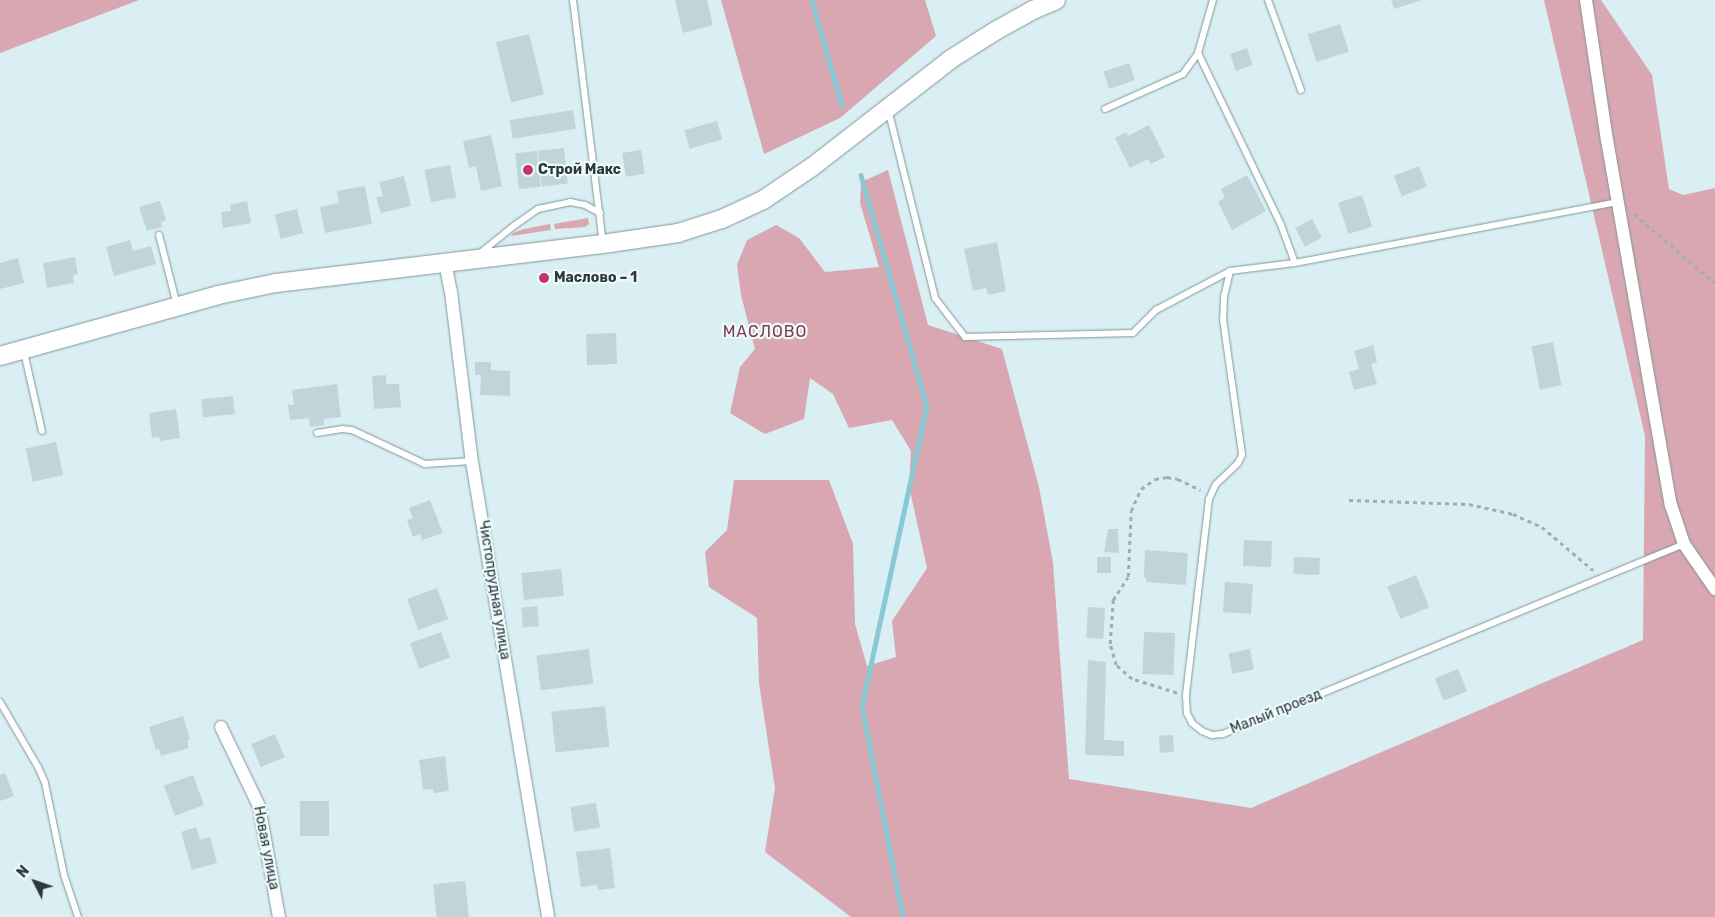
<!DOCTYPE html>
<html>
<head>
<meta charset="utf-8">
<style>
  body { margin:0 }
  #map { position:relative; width:1715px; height:917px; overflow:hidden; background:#d9eff4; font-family:Rubik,sans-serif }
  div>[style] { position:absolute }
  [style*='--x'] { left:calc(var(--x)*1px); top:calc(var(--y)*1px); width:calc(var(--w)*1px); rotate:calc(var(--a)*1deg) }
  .green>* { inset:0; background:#d8a7b2 }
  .stream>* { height:4.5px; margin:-2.25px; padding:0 2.25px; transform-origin:2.25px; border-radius:2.25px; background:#8bc8d5 }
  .building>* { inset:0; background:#bfd5d9; transform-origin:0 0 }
  .path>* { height:2.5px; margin-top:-1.25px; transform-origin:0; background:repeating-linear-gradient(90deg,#9eafb3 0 4px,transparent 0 8px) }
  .roads { filter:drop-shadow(0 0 1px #82969a) drop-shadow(0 0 1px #82969a) }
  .service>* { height:6px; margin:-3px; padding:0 3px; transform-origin:3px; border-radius:3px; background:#fff }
  .minor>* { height:12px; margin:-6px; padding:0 6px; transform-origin:6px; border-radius:6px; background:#fff }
  .secondary>* { height:18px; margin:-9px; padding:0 9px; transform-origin:9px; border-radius:9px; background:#fff }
  .dots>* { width:14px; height:14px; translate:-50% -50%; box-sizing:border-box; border:2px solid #edfbfd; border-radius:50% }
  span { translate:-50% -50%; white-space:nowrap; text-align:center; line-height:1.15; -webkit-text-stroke:4.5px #edfbfd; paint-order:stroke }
  .poi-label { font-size:14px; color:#30383a; font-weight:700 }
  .left { translate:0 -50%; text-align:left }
  .street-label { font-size:14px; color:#30383a }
  .quarter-label { font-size:16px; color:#833c4f; letter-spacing:1px }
  .north { position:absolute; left:10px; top:857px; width:50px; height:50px; -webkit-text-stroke:4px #edfbfd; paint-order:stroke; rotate:311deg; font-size:14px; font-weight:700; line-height:20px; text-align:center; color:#30383a }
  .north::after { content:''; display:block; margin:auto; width:18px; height:22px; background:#30383a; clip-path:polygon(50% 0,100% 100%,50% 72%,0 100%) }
</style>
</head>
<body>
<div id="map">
  <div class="green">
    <div style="clip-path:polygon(0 0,139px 0,0 53px)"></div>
    <div style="clip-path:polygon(721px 0,925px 0,936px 36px,840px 118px,764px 154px)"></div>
    <div style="clip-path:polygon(1544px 0,1601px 0,1652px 75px,1669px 189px,1683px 195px,1715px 188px,1715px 917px,851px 917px,765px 852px,775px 788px,759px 683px,757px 618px,709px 587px,705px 552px,727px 530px,734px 480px,829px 480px,853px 544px,855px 624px,867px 666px,896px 657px,892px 621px,927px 568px,909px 486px,911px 451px,892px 420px,849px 428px,833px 394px,810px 378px,804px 419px,765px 434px,730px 413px,740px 367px,755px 349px,741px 295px,737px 265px,747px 240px,776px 225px,799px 238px,825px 272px,879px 267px,860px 203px,861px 182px,888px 170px,928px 325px,1002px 349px,1039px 487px,1053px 563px,1069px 779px,1251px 808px,1643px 640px,1645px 436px)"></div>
    <div style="clip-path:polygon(588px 218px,589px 224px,585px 227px,555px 229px,554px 224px)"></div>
    <div style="clip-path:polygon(550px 224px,551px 230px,511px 236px,513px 233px,524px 229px)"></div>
  </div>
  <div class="stream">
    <div style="--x:812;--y:0;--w:110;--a:74.2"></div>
    <div style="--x:861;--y:175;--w:240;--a:74.1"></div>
    <div style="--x:927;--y:406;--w:307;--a:102.2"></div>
    <div style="--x:862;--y:706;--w:215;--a:79"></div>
  </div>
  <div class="building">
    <div style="clip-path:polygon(675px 0,707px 0,713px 25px,683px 33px)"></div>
    <div style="clip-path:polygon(1391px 0,1422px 0,1394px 9px)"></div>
    <div style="left:1340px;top:24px;width:29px;height:34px;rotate:72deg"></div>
    <div style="left:529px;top:34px;width:62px;height:34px;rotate:76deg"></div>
    <div style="left:1247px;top:48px;width:18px;height:18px;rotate:71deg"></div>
    <div style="left:1129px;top:63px;width:18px;height:27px;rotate:71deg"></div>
    <div style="left:573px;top:110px;width:19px;height:64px;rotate:81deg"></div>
    <div style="left:717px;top:121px;width:19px;height:34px;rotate:74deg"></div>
    <div style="clip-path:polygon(1149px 125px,1165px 157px,1151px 164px,1148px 159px,1130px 168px,1115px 138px,1126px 132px,1128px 136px)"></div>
    <div style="clip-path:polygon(491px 135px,502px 186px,481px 191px,476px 166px,469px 168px,463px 141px)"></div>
    <div style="left:564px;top:148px;width:36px;height:26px;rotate:84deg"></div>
    <div style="left:641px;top:150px;width:24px;height:19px;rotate:81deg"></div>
    <div style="left:537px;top:151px;width:36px;height:22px;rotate:84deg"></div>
    <div style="left:450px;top:165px;width:33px;height:26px;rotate:79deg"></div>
    <div style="left:1419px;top:166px;width:22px;height:27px;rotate:69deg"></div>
    <div style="clip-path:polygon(1247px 175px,1266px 211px,1232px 230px,1218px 202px,1225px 198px,1221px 189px)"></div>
    <div style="clip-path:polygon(404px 176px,411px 206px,381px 213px,376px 197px,383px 196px,379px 182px)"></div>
    <div style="clip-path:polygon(365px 186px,372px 224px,325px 233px,320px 207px,339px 203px,337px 191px)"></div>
    <div style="left:1362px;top:195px;width:33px;height:25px;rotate:72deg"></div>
    <div style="clip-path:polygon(160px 201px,166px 220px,161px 222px,162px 227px,147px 231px,139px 207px)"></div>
    <div style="clip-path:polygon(247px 201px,251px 223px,223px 228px,221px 212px,231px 211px,230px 205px)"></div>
    <div style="left:297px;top:209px;width:25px;height:23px;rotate:76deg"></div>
    <div style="left:1312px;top:219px;width:21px;height:19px;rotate:62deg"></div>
    <div style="clip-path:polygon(130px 240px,133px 251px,151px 246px,156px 264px,114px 276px,106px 247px)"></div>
    <div style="clip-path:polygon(997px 242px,1006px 291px,988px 295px,986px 288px,973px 291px,964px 249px)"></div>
    <div style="clip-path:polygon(75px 257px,78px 274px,73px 275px,74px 283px,47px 288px,43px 263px)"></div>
    <div style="clip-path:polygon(18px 258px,24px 283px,0 289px,0 263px)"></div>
    <div style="left:616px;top:333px;width:31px;height:30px;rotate:88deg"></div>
    <div style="left:1553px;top:342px;width:44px;height:22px;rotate:79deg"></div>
    <div style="clip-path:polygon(1373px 345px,1377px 362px,1371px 364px,1377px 384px,1354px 390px,1349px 372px,1359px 369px,1354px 351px)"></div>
    <div style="clip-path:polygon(475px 362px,491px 362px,491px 370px,510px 371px,510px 396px,480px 395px,481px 375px,475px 375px)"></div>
    <div style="clip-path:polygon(386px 375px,386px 384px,399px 384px,401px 407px,374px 409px,372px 376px)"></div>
    <div style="clip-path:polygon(337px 384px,341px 417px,324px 419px,324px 425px,310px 427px,309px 418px,290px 420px,288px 405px,294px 405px,292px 390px)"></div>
    <div style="left:233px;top:396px;width:18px;height:32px;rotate:84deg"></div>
    <div style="clip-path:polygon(176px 409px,180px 438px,160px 441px,159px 437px,152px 438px,149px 413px)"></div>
    <div style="left:56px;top:442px;width:34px;height:31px;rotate:78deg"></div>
    <div style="clip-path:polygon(430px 500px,443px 533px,422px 540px,420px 534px,413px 537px,407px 520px,413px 518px,409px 508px)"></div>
    <div style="clip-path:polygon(1108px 529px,1118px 529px,1119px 553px,1104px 552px)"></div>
    <div style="left:1244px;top:540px;width:28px;height:26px;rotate:2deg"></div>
    <div style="clip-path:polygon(1145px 550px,1188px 553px,1186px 585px,1146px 582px,1146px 577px,1144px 577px)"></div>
    <div style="left:1097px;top:557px;width:14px;height:16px"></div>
    <div style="left:1294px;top:557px;width:26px;height:17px;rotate:2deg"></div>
    <div style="left:561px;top:569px;width:27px;height:40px;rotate:84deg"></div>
    <div style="left:1416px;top:575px;width:35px;height:31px;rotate:68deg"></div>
    <div style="left:1225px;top:582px;width:28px;height:30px;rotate:4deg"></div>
    <div style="left:437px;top:588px;width:33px;height:32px;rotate:70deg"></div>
    <div style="left:537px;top:606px;width:20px;height:16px;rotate:84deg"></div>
    <div style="left:1088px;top:607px;width:17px;height:31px;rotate:3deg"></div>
    <div style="left:441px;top:632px;width:27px;height:33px;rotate:70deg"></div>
    <div style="left:1144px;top:632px;width:31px;height:42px;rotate:2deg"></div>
    <div style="left:589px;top:649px;width:35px;height:53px;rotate:83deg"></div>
    <div style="left:1250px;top:649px;width:21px;height:22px;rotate:79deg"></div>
    <div style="clip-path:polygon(1088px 660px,1106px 662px,1104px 740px,1124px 741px,1124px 756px,1085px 755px)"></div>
    <div style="left:1458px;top:669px;width:24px;height:25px;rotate:68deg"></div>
    <div style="left:605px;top:706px;width:41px;height:54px;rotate:84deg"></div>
    <div style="clip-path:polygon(183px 716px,190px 739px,187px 740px,189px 748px,161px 756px,159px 749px,156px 750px,149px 727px)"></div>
    <div style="left:275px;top:734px;width:25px;height:26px;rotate:67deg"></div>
    <div style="left:1173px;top:735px;width:17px;height:14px;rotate:87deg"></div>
    <div style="clip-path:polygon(445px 756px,449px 791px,434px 793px,433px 789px,423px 790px,419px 760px)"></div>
    <div style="clip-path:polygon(5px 773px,14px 796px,0 801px,0 775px)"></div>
    <div style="left:193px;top:775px;width:32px;height:31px;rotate:70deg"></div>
    <div style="left:300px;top:801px;width:29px;height:35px"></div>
    <div style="left:596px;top:803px;width:25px;height:26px;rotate:81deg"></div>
    <div style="clip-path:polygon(196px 827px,200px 840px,210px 837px,217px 863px,192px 870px,181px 832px)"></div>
    <div style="clip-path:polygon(610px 848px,615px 888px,598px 890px,597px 885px,581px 887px,576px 852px)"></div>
    <div style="left:465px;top:881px;width:36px;height:32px;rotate:84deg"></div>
  </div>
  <div class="path">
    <div style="--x:1634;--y:214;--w:106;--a:40.4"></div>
    <div style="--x:1349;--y:500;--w:120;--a:1.9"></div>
    <div style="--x:1469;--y:504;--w:45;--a:12.8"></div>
    <div style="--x:1513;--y:514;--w:32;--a:24"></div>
    <div style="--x:1542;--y:527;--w:67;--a:40.1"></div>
    <div style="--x:1177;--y:693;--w:47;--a:-162.7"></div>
    <div style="--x:1132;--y:679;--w:21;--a:-139"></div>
    <div style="--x:1116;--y:665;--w:22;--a:-106"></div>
    <div style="--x:1110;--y:644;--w:44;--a:-86.1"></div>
    <div style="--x:1113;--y:600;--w:27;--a:-57"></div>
    <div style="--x:1128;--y:577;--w:66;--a:-87.4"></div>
    <div style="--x:1131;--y:511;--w:24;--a:-66"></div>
    <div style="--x:1141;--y:489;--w:17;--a:-36"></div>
    <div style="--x:1155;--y:479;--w:12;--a:-9"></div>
    <div style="--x:1167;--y:477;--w:11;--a:10"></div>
    <div style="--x:1178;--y:479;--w:25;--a:26"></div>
  </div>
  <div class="roads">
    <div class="service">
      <div style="--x:573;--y:0;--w:245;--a:83"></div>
      <div style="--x:1213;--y:0;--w:55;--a:105.8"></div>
      <div style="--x:1198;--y:53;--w:191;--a:64.2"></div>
      <div style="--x:1281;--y:225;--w:40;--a:69.8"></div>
      <div style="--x:1268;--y:0;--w:96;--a:69.9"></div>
      <div style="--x:888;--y:109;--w:195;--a:76"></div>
      <div style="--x:935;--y:298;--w:49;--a:52.4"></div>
      <div style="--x:965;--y:337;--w:168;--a:-1.4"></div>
      <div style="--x:1133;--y:333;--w:33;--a:-45"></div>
      <div style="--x:1156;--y:310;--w:84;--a:-27.8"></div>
      <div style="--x:1230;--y:271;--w:65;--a:-7"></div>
      <div style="--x:1295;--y:263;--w:329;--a:-10.7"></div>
      <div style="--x:1105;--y:109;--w:85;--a:-24.2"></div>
      <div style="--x:1183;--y:74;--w:26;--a:-54"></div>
      <div style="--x:159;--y:235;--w:72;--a:75.6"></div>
      <div style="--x:479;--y:254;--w:46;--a:-38.9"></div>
      <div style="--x:515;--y:225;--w:28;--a:-35"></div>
      <div style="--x:538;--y:209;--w:33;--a:-12"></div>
      <div style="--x:570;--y:202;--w:15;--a:11"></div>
      <div style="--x:585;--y:205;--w:17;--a:28"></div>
      <div style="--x:1230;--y:271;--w:26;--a:103"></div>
      <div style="--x:1224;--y:296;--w:23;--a:92"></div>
      <div style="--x:1223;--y:319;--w:137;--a:82"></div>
      <div style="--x:1242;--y:455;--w:9;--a:117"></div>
      <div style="--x:1238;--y:463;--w:30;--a:136"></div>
      <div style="--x:1216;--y:484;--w:17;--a:115"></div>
      <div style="--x:1209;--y:499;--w:198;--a:96.7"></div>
      <div style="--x:1186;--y:696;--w:17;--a:87"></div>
      <div style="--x:1187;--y:713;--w:11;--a:63"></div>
      <div style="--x:1192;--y:723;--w:13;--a:39"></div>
      <div style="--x:1202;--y:731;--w:11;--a:22"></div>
      <div style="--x:1212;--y:735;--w:11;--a:-5"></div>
      <div style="--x:1223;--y:734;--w:499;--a:-22.4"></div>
      <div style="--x:24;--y:352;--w:81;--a:77.2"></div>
      <div style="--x:317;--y:433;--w:25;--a:-9"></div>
      <div style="--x:342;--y:429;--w:10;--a:6"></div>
      <div style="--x:352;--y:430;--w:81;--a:25"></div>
      <div style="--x:425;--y:464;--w:47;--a:-3.7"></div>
      <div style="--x:0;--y:702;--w:75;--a:59.7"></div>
      <div style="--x:38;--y:767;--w:17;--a:66"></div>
      <div style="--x:45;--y:783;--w:94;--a:78.3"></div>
      <div style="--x:64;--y:875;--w:44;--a:71.6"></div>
    </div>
    <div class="minor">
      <div style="--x:1586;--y:0;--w:142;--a:81.5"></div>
      <div style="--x:1607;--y:140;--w:371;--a:80.1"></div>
      <div style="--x:1671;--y:505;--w:41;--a:71.6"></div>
      <div style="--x:1684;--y:544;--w:55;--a:55.4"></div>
      <div style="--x:445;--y:262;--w:31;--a:79"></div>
      <div style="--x:451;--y:292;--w:165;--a:83"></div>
      <div style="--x:471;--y:456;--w:467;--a:80.5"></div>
      <div style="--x:221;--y:727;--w:88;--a:64.3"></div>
      <div style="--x:259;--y:806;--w:113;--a:79.8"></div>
    </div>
    <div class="secondary">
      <div style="--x:0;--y:356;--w:226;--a:-15.6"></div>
      <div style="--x:218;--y:295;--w:59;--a:-11.7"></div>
      <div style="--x:276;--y:283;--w:329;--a:-6.8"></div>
      <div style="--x:603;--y:244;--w:76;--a:-8.3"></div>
      <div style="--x:678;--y:233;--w:46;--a:-17.7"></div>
      <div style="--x:722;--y:219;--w:45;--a:-24.9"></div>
      <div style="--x:763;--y:200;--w:59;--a:-34"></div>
      <div style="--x:812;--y:167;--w:176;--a:-37.8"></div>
      <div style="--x:951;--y:59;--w:54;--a:-32.2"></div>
      <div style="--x:997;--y:30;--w:41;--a:-29.1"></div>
      <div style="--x:1033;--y:10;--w:25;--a:-23"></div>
    </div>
  </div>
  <div class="dots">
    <div style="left:528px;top:170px;background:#c13465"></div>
    <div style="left:544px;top:278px;background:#c13465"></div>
  </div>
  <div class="poi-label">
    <span class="left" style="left:538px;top:170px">Строй Макс</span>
    <span class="left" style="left:554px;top:278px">Маслово – 1</span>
  </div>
  <div class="street-label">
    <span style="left:494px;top:590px;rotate:81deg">Чистопрудная улица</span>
    <span style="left:1276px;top:712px;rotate:-22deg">Малый проезд</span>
    <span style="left:266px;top:848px;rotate:79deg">Новая улица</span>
  </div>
  <div class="quarter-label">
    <span style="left:765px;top:332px">МАСЛОВО</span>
  </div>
  <div class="north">N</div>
</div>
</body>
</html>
